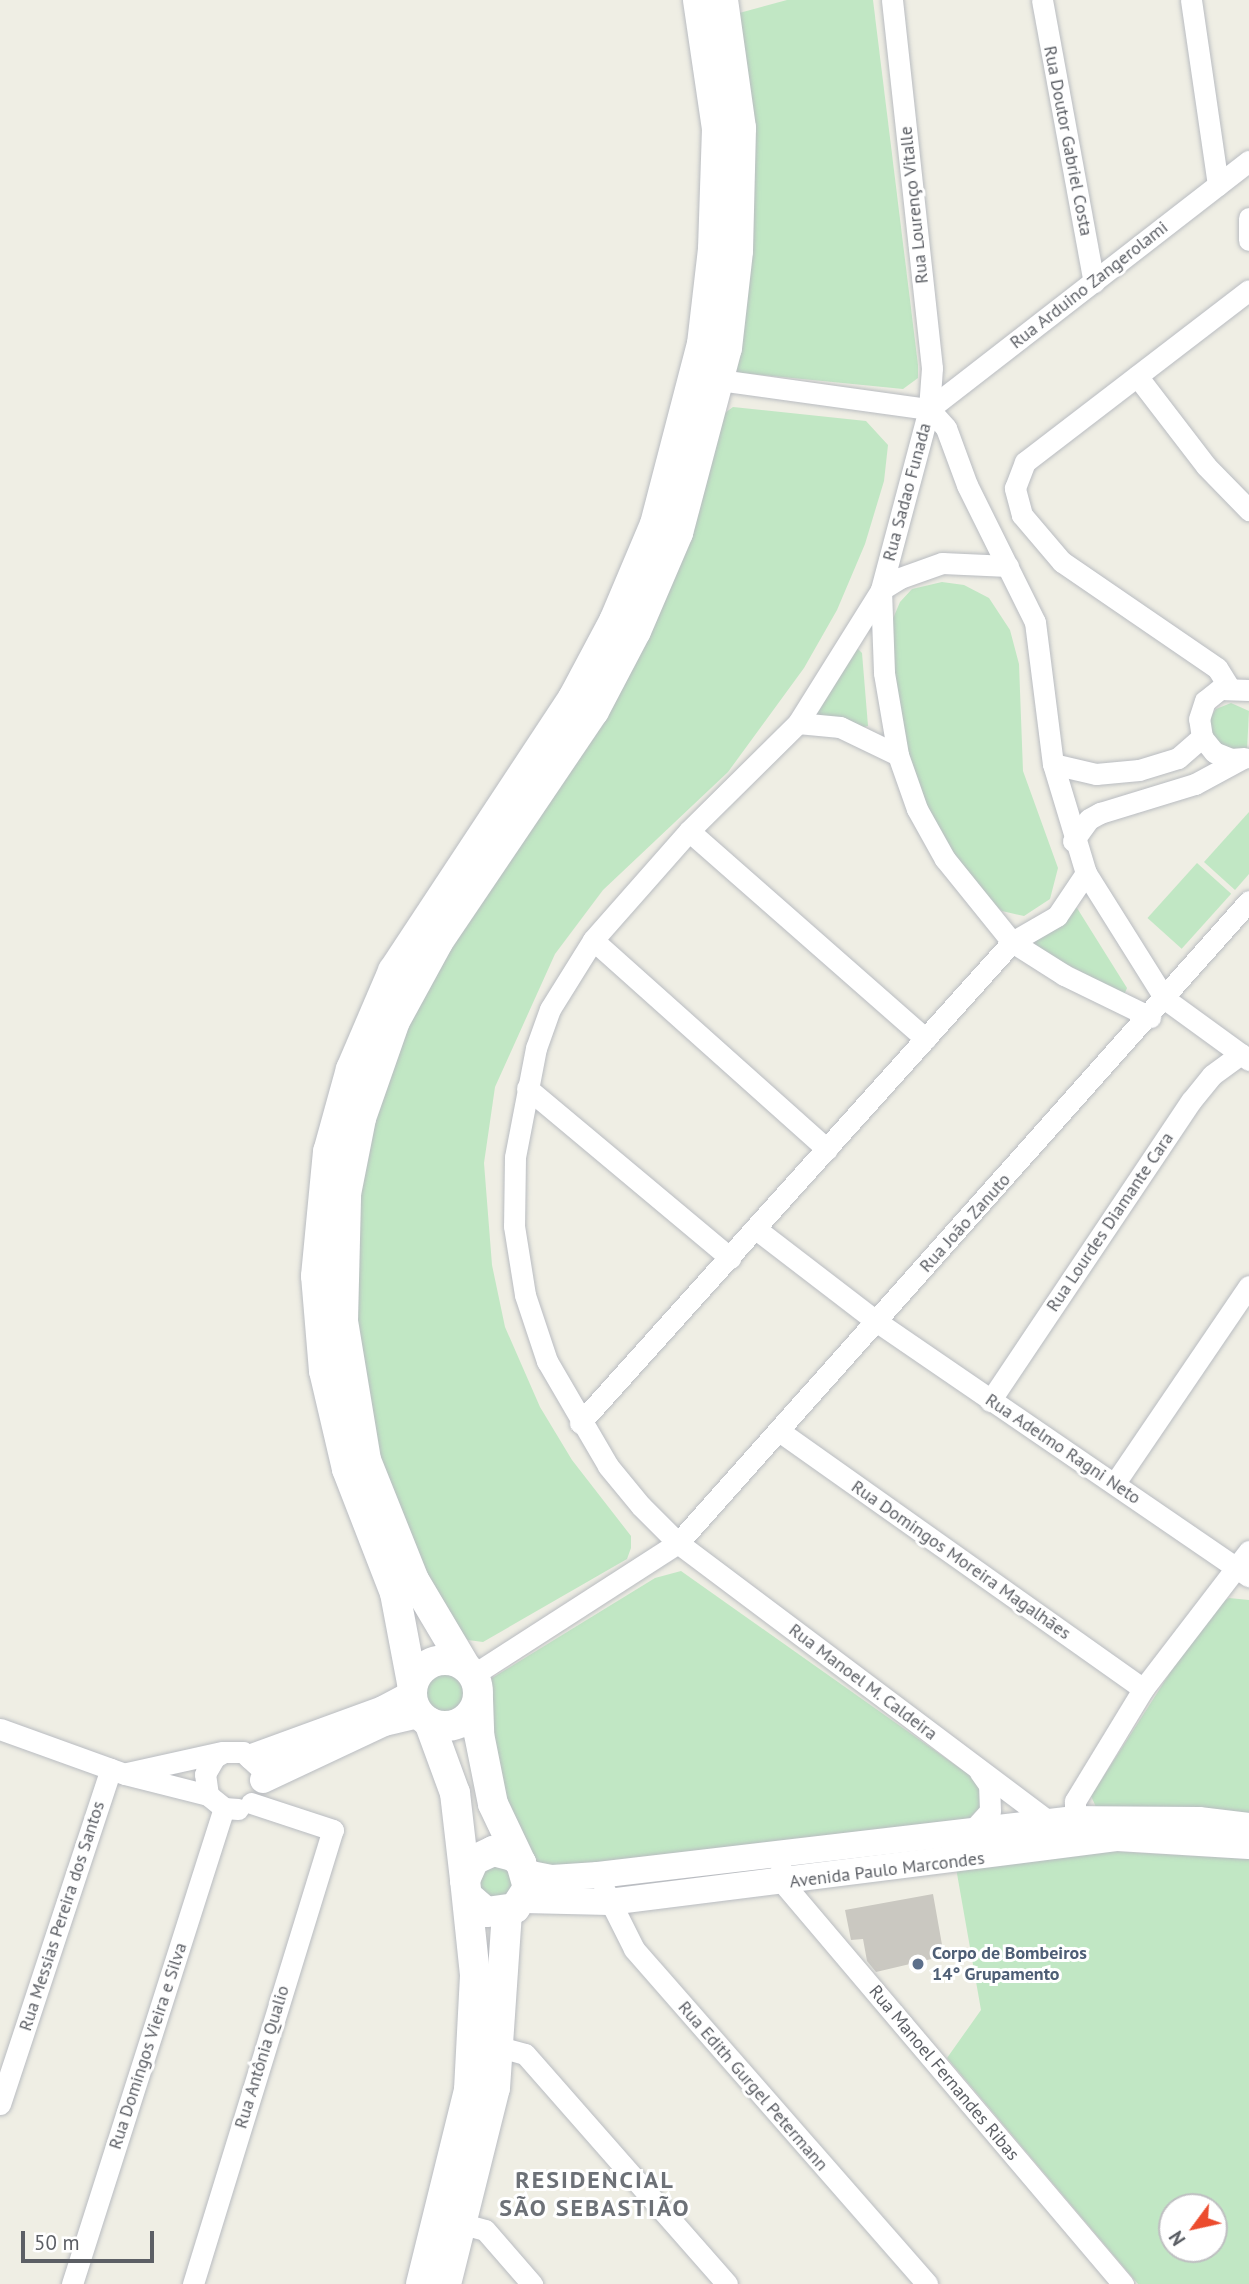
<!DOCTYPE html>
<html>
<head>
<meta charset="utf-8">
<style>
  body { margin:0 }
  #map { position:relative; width:1249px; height:2284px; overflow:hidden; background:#efeee4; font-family:"PT Sans",sans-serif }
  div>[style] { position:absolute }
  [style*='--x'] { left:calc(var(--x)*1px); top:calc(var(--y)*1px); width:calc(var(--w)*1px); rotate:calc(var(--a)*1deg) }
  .green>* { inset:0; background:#c1e7c4; transform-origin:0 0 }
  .round { border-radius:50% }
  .building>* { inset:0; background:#cac8c1 }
  .roads { filter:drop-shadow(0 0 2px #b9bcc1) drop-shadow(0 0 2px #b9bcc1) }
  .minor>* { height:21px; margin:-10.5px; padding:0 10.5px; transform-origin:10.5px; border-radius:10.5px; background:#fff }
  .tertiary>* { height:26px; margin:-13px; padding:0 13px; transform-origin:13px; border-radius:13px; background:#fff }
  .secondary>* { height:30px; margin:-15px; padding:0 15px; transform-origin:15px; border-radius:15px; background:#fff }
  .secondary>.ring { margin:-15px; padding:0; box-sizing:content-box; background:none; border:30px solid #fff; border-radius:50% }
  .dots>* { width:19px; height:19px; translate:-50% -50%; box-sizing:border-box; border:4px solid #fff; border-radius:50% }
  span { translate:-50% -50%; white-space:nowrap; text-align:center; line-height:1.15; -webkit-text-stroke:6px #fff; paint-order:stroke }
  .street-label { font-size:18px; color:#5c5f65 }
  .service-label { font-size:18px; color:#4e5e75; font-weight:700 }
  .left { translate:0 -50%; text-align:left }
  .district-label { font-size:24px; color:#6d7177; font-weight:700; letter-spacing:2px }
  .north { position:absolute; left:1158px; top:2193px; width:70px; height:70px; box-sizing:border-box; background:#fff; border:2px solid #bebfc1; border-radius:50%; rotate:237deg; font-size:19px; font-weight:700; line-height:28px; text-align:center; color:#5c5f65 }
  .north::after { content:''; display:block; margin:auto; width:24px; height:32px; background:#ec4c2e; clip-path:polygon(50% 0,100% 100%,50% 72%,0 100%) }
  .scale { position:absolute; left:21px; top:2231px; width:133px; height:32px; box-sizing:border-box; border:4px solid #5c5f65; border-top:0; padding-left:9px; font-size:21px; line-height:24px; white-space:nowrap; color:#5c5f65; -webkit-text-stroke:5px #fff; paint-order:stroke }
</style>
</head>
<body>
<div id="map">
  <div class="green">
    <div style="clip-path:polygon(787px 0,873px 0,918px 365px,918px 378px,903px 389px,732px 372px,732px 15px)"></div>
    <div style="clip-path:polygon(733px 407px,866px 421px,888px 445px,884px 481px,865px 544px,837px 610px,804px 668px,728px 772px,603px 890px,555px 954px,495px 1087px,484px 1163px,492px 1265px,505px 1327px,540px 1407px,572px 1460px,631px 1536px,631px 1548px,627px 1559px,483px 1642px,468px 1640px,447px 1621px,376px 1461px,358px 1373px,356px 1187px,406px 1009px,718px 418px)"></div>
    <div style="clip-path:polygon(942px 582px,964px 585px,989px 598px,1010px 630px,1019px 664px,1023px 771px,1058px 868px,1050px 899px,1024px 916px,1002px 911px,974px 886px,944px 848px,904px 763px,889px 628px,900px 602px,912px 589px)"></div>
    <div style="clip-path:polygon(854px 645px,862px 653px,868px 726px,860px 728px,814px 717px)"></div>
    <div style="clip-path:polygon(1231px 703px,1249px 711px,1247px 750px,1217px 750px,1207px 722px,1216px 709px)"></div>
    <div style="clip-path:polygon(1249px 812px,1249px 874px,1235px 890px,1204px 862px)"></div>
    <div style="left:1197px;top:863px;width:46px;height:74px;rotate:42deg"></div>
    <div style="clip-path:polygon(1071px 908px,1077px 908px,1127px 988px,1124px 995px,1027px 943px,1046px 935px)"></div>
    <div style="clip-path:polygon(681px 1571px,968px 1774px,981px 1789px,981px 1806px,968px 1820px,550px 1868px,526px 1856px,501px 1812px,484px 1702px,492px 1678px,655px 1578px)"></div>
    <div style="clip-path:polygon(1229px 1598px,1249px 1600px,1249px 1815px,1096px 1807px,1091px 1796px,1211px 1609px)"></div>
    <div class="round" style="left:422px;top:1672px;width:42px;height:42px"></div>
    <div style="clip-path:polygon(evenodd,1109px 1851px,1249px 1859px,1249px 2284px,1138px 2284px,947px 2058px,981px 2010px,956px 1868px,1109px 1851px,1172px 2207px,1214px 2207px,1214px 2249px,1172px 2249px,1172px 2207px)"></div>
    <div style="clip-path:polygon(486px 1866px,507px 1868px,514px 1880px,510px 1894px,497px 1901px,479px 1891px,478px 1877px)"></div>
  </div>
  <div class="building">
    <div style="clip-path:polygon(933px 1894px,944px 1956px,876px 1972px,867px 1961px,863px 1939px,851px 1940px,845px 1910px)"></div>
  </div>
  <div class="roads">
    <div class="minor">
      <div style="--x:892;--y:0;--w:370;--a:83.8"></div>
      <div style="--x:932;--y:368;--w:41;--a:94.2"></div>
      <div style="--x:929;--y:409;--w:187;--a:104.9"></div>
      <div style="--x:881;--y:590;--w:83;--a:87.9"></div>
      <div style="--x:884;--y:673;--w:83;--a:80.3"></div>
      <div style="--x:898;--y:755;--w:57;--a:70.6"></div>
      <div style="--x:917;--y:809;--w:57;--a:60.8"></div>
      <div style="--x:945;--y:859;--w:107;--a:51.1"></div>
      <div style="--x:1012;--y:942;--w:62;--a:32.4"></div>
      <div style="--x:1064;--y:975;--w:96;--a:26"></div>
      <div style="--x:1042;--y:0;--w:287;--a:79.6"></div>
      <div style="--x:1191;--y:0;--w:187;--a:81.7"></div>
      <div style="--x:1249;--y:218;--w:22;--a:90"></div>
      <div style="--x:1137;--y:376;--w:113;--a:52.5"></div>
      <div style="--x:1206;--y:466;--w:62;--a:45.7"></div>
      <div style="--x:705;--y:378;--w:226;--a:7.9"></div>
      <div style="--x:929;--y:409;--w:25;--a:48"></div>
      <div style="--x:946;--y:428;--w:61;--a:69.8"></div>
      <div style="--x:967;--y:485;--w:153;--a:63.6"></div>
      <div style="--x:1035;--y:622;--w:143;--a:82.8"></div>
      <div style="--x:1053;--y:764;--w:114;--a:73.2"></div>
      <div style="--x:1086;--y:873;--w:149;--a:57.9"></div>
      <div style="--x:1165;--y:999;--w:104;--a:36"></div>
      <div style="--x:929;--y:409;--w:405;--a:-37.8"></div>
      <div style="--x:1008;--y:566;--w:66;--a:-177.4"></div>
      <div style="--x:942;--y:563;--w:45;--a:160.3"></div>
      <div style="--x:900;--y:578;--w:22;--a:148"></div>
      <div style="--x:881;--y:590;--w:157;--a:122"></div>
      <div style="--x:798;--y:723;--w:153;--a:135.3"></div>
      <div style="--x:689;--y:831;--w:145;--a:131.4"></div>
      <div style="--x:593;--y:940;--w:81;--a:121.9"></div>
      <div style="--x:550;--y:1009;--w:41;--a:109.7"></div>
      <div style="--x:536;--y:1048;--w:111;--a:100.9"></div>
      <div style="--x:515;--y:1157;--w:69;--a:90.8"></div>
      <div style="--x:514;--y:1226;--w:70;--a:80.9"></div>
      <div style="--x:525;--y:1295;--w:70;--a:71.6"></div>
      <div style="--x:547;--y:1361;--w:121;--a:59.8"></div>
      <div style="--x:608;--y:1466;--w:52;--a:50.5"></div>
      <div style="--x:641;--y:1506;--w:52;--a:45"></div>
      <div style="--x:678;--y:1543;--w:464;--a:36.9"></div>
      <div style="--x:1049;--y:1822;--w:9;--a:77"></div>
      <div style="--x:1229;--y:687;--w:22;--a:-122"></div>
      <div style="--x:1217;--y:668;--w:188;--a:-145.6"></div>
      <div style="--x:1062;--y:562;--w:62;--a:-130.4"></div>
      <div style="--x:1022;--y:515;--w:28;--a:-105"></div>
      <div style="--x:1015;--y:488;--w:28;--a:-69"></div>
      <div style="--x:1025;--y:462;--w:282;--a:-37.5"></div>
      <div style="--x:798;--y:723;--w:42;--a:5.4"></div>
      <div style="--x:840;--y:727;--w:64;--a:25.8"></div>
      <div style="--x:1244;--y:758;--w:13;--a:176"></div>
      <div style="--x:1231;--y:759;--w:18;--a:-158"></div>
      <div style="--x:1214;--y:752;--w:19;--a:-129"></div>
      <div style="--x:1202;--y:737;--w:18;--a:-99"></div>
      <div style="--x:1199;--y:719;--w:19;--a:-72"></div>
      <div style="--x:1205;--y:701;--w:19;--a:-39"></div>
      <div style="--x:1220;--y:689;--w:29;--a:2"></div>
      <div style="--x:1053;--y:764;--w:44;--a:13.1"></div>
      <div style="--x:1096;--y:774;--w:43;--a:-5.3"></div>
      <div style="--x:1139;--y:770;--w:41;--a:-17.1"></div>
      <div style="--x:1178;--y:758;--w:32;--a:-41"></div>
      <div style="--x:689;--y:831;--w:315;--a:41.3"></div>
      <div style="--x:1073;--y:841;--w:27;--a:-54"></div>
      <div style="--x:1089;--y:819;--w:13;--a:-29"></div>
      <div style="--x:1100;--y:813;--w:99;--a:-17"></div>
      <div style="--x:1195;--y:784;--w:52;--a:-28.5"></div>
      <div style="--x:593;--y:940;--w:314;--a:41.8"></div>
      <div style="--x:527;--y:1088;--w:265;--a:39.9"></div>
      <div style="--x:756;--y:1229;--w:151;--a:37.5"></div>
      <div style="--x:876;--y:1321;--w:452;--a:34.4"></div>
      <div style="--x:990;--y:1401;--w:361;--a:-56.2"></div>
      <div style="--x:1191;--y:1101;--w:33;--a:-51"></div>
      <div style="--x:1212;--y:1075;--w:36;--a:-36"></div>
      <div style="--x:580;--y:1423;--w:647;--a:-48.07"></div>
      <div style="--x:1012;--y:942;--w:52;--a:-30"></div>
      <div style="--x:1057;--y:916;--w:52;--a:-56"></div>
      <div style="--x:779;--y:1431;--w:446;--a:35.3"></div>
      <div style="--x:1115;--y:1483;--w:238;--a:-55.8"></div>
      <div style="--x:473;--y:1675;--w:244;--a:-32.8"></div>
      <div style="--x:678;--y:1543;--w:859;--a:-48.35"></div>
      <div style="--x:0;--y:1729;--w:133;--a:19.8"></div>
      <div style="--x:125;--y:1774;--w:86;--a:14.2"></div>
      <div style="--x:208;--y:1795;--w:21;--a:39"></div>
      <div style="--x:224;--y:1808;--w:14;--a:4"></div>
      <div style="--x:127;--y:1773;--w:97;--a:-12.5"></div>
      <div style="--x:208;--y:1795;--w:21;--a:-98"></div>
      <div style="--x:205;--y:1774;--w:20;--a:-60"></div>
      <div style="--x:215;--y:1757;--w:10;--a:-29"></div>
      <div style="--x:224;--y:1752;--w:19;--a:0"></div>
      <div style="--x:243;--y:1752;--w:23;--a:43"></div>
      <div style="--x:971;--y:1832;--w:28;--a:-48"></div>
      <div style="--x:990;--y:1811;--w:26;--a:-92"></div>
      <div style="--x:989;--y:1785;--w:16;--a:-125"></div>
      <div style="--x:1075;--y:1833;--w:32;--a:-90"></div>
      <div style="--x:1075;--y:1801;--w:131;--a:-58.7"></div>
      <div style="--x:1143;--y:1689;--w:174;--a:-52.5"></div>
      <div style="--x:781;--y:1869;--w:14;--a:82"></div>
      <div style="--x:783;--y:1883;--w:526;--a:49.71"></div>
      <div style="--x:604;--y:1889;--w:67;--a:63.4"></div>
      <div style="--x:634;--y:1949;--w:445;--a:48.8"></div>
      <div style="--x:485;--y:2043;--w:41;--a:15.4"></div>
      <div style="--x:525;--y:2054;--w:306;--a:48.7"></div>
      <div style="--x:0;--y:2104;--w:353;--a:-71.7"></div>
      <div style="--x:448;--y:2220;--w:38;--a:15"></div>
      <div style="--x:485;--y:2230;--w:72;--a:49"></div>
      <div style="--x:72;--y:2284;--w:500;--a:-72.3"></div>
      <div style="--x:193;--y:2284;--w:475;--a:-72.9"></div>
      <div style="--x:333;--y:1830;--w:86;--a:-161.8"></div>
    </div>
    <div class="tertiary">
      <div style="--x:252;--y:1757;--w:140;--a:-20.1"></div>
      <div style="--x:383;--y:1709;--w:32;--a:-28"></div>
      <div style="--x:263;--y:1780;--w:134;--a:-25.2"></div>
      <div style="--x:384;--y:1723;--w:37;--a:-13"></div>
      <div style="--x:526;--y:1873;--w:26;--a:11"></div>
      <div style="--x:552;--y:1878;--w:46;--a:-3.7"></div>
      <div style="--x:598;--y:1875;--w:478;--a:-6.7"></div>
      <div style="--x:1073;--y:1819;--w:126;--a:0.5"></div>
      <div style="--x:1199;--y:1820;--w:50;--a:6.8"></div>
      <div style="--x:524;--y:1900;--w:85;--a:1.3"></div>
      <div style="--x:609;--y:1902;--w:513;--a:-7.17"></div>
      <div style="--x:1118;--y:1838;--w:131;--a:3.5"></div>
    </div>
    <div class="secondary">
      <div class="ring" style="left:412px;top:1660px;width:36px;height:36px"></div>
      <div style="--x:465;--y:1666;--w:100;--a:-120.7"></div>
      <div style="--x:414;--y:1580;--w:129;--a:-111.8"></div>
      <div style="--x:366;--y:1460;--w:141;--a:-99.4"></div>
      <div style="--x:343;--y:1321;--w:127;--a:-88.6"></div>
      <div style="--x:346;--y:1194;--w:77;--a:-78.8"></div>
      <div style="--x:361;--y:1118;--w:103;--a:-70.7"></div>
      <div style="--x:395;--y:1021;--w:90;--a:-61.4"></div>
      <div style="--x:438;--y:942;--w:279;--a:-56"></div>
      <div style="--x:594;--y:711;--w:90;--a:-62.3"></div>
      <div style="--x:636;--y:631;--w:107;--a:-66.8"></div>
      <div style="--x:678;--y:533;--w:191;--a:-75.2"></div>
      <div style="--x:727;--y:348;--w:98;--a:-83.5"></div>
      <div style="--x:738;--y:251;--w:123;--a:-88.6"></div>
      <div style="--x:741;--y:128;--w:129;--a:-98"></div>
      <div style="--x:412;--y:1683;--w:92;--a:-100.7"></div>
      <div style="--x:395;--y:1593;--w:133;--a:-111.2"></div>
      <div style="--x:347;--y:1469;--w:101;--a:-103.2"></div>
      <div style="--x:324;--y:1371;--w:95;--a:-94.8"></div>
      <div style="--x:316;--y:1276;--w:125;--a:-84.5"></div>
      <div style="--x:328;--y:1152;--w:86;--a:-74.5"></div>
      <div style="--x:351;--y:1069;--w:107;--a:-66.8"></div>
      <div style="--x:393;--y:971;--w:327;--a:-56.6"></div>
      <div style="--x:573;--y:698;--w:87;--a:-62"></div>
      <div style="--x:614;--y:621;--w:105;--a:-67.1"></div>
      <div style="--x:655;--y:524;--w:186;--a:-75.4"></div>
      <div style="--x:702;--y:344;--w:96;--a:-83.4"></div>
      <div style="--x:713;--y:249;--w:120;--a:-88.1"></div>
      <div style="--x:717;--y:129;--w:130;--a:-98.4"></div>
      <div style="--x:478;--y:1699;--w:35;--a:88"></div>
      <div style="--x:479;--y:1734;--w:71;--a:78.7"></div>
      <div style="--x:493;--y:1804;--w:65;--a:64.6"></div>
      <div style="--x:429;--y:1722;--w:76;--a:69.9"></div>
      <div style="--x:455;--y:1793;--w:88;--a:83.4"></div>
      <div style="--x:421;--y:2284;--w:200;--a:-76.1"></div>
      <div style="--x:469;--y:2090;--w:115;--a:-87"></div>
      <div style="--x:475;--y:1975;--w:96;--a:-96"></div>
      <div style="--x:465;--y:1880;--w:22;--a:-66"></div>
      <div style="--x:474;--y:1860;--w:21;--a:-25"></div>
      <div style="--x:493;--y:1851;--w:21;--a:14"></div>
      <div style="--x:513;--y:1856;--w:11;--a:41"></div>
      <div style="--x:521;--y:1863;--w:26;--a:74"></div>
      <div style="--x:528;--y:1888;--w:24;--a:123"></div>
      <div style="--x:515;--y:1908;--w:29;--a:172"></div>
      <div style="--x:486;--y:1912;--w:21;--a:-139"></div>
      <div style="--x:446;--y:2284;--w:202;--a:-76"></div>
      <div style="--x:495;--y:2088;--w:176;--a:-86.1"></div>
    </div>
  </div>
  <div class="dots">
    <div style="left:918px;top:1964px;background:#5c6f8a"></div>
  </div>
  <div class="street-label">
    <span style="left:1068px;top:141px;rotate:79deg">Rua Doutor Gabriel Costa</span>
    <span style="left:914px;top:205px;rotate:-96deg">Rua Lourenço Vitalle</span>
    <span style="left:1089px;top:285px;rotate:-38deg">Rua Arduino Zangerolami</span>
    <span style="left:907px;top:492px;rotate:-75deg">Rua Sadao Funada</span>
    <span style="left:1110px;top:1222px;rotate:-56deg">Rua Lourdes Diamante Cara</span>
    <span style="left:965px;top:1223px;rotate:-48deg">Rua João Zanuto</span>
    <span style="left:1063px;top:1449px;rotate:34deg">Rua Adelmo Ragni Neto</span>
    <span style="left:961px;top:1560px;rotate:35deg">Rua Domingos Moreira Magalhães</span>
    <span style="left:863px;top:1682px;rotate:37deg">Rua Manoel M. Caldeira</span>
    <span style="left:887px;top:1870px;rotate:-7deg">Avenida Paulo Marcondes</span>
    <span style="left:62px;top:1916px;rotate:-72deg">Rua Messias Pereira dos Santos</span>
    <span style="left:148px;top:2046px;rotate:-72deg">Rua Domingos Vieira e Silva</span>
    <span style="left:262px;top:2057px;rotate:-73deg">Rua Antônia Qualio</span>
    <span style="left:944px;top:2073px;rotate:50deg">Rua Manoel Fernandes Ribas</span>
    <span style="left:753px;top:2086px;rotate:49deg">Rua Edith Gurgel Petermann</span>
  </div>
  <div class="service-label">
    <span class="left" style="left:932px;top:1964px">Corpo de Bombeiros<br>14° Grupamento</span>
  </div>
  <div class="district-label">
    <span style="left:595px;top:2194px">RESIDENCIAL<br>SÃO SEBASTIÃO</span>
  </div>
  <div class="north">N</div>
  <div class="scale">50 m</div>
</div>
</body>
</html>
